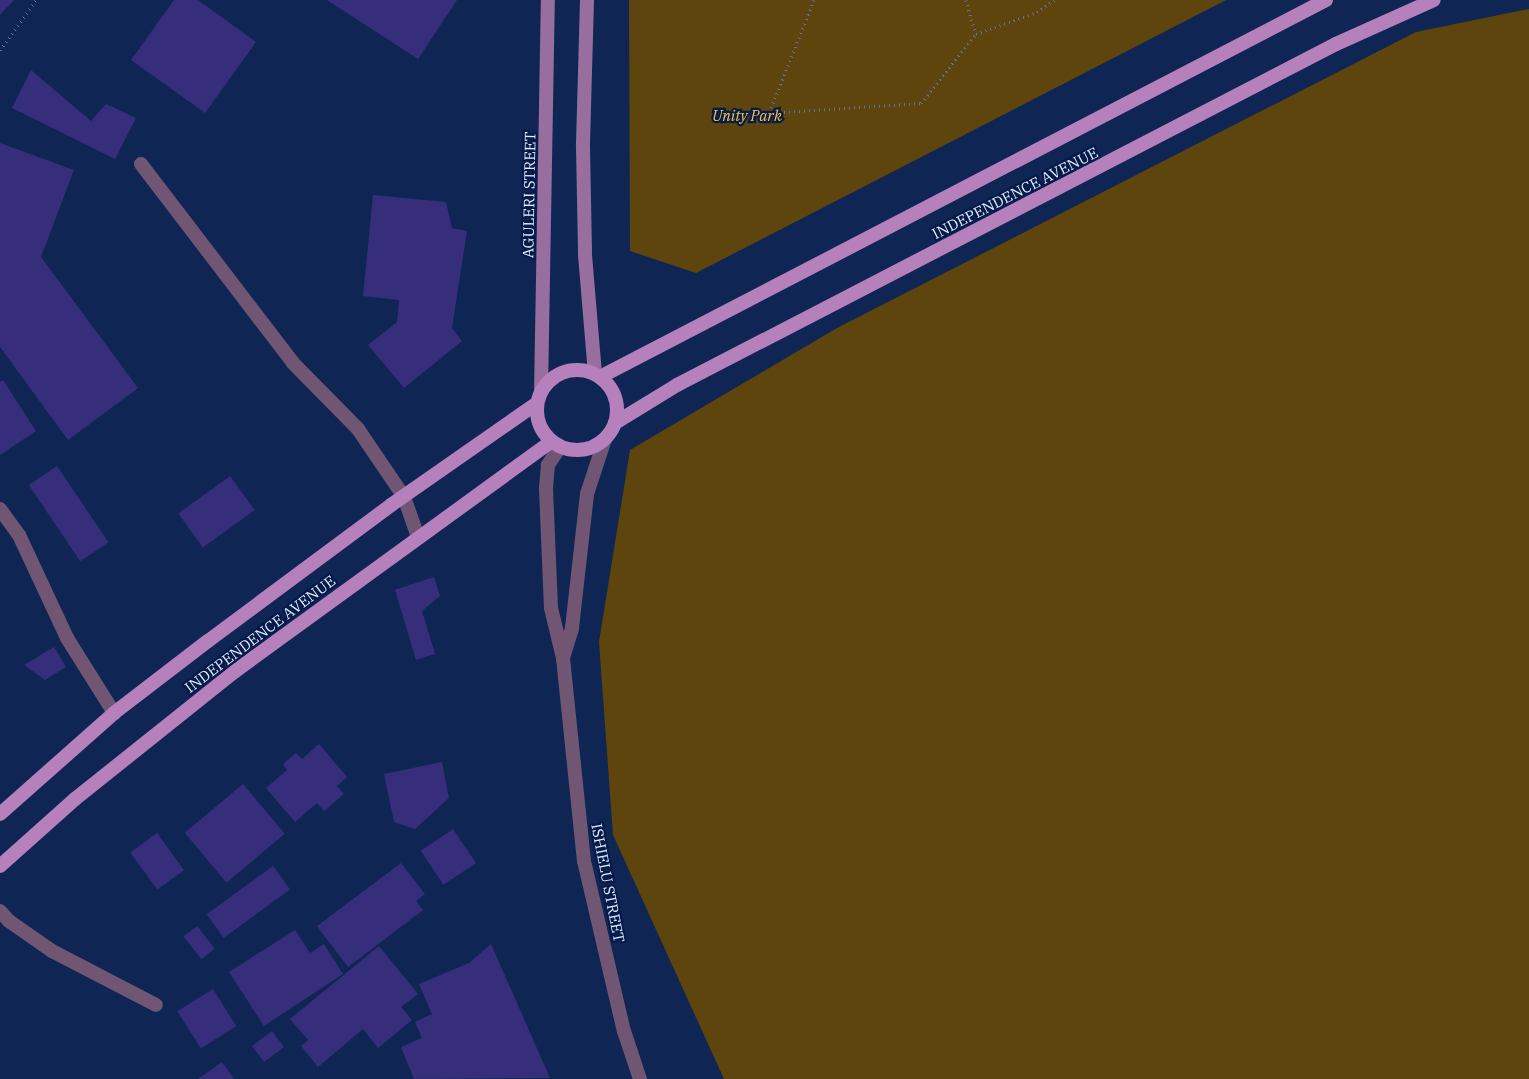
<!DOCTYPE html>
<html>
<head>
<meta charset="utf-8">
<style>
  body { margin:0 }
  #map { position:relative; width:1529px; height:1079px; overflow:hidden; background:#0f2655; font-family:"IBM Plex Serif",serif }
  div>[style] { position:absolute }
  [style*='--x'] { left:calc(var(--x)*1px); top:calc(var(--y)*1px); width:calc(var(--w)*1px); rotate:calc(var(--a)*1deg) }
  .green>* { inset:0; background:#5e450d }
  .building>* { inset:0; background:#362e7a; transform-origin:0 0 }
  .path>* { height:3px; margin-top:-1.5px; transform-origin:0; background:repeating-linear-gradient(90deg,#637498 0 1px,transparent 0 5px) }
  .service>* { height:14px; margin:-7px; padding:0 7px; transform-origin:7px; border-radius:7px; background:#705673 }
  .minor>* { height:14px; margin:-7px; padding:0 7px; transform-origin:7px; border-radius:7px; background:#705673 }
  .secondary>* { height:14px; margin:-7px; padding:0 7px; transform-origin:7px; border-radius:7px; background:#976e9d }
  .primary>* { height:14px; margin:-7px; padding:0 7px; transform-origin:7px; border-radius:7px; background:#b680bd }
  .primary>.ring { margin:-7px; padding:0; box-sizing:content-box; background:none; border:14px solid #b680bd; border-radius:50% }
  span { translate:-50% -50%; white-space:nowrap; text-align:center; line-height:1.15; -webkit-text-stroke:4.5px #061b4a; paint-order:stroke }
  .park-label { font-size:15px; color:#fec341; font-style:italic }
  .street-label { font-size:15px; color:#e2ecff }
</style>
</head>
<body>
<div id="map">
  <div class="green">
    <div style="clip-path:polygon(629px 0,1226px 0,696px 273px,630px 251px)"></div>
    <div style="clip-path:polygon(1529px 9px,1529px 1079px,724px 1079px,613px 835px,599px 642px,630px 450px,837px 328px,1416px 32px)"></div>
  </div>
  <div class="building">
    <div style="clip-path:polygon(0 0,14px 0,0 15px)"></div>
    <div style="clip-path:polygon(174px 0,198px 0,256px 42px,205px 113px,131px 60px)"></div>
    <div style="clip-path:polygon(327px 0,457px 0,418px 59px)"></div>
    <div style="clip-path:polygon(31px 70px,91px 121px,106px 104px,136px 118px,115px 159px,12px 108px)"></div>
    <div style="clip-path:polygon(0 143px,74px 170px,41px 257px,138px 388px,68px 440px,0 347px)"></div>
    <div style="clip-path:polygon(373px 195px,446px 202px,452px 228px,467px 231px,452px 328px,462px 341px,404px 388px,368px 345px,397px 322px,399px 300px,363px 296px)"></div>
    <div style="clip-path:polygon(3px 380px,36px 431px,0 455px,0 382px)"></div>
    <div style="left:57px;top:466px;width:92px;height:34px;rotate:56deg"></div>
    <div style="left:230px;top:476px;width:42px;height:64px;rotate:54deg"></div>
    <div style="clip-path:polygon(434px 577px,440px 596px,422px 611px,435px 654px,416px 660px,395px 590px)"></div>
    <div style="clip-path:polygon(54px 647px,66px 667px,45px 680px,24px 665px)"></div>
    <div style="clip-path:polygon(319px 744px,347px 777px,337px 786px,344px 794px,324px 811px,317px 803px,295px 822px,266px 788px,287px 770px,283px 764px,296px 753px,302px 759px)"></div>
    <div style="clip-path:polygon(442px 762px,449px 798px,415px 829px,394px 822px,384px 774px)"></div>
    <div style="left:243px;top:784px;width:65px;height:76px;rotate:50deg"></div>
    <div style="left:453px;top:829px;width:41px;height:39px;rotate:56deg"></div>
    <div style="left:157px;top:833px;width:46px;height:33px;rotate:54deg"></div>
    <div style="clip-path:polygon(401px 863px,425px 894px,416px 901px,423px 910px,348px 967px,317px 926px)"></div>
    <div style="left:273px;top:866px;width:29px;height:82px;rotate:54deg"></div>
    <div style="left:197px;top:926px;width:29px;height:17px;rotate:52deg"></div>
    <div style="clip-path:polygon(295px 930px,310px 953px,324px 944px,343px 974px,264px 1026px,229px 972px)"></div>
    <div style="clip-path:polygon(491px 944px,550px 1078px,414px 1079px,401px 1047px,422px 1038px,415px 1022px,432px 1014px,419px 984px,469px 963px)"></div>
    <div style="clip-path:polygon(379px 946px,418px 994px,401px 1007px,412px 1020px,378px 1048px,363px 1029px,318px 1067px,301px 1046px,308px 1040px,290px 1019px)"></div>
    <div style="left:213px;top:989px;width:44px;height:42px;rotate:58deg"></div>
    <div style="left:272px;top:1031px;width:20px;height:25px;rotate:53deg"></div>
    <div style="clip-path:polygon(222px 1062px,234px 1079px,198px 1079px)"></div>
  </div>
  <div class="path">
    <div style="--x:814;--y:0;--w:122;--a:111.7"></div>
    <div style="--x:769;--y:113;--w:152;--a:-3.8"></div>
    <div style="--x:921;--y:103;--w:88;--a:-51.4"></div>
    <div style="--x:966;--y:0;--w:35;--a:74"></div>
    <div style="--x:976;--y:34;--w:65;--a:-19.8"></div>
    <div style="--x:1037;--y:12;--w:21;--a:-35"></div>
    <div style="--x:0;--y:50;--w:62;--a:-54.2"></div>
  </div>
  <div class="service">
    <div style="--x:0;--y:509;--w:32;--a:54"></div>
    <div style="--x:19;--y:535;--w:114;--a:65"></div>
    <div style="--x:67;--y:638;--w:89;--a:57.9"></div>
    <div style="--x:0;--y:911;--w:13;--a:48"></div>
    <div style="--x:9;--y:921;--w:52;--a:34.9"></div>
    <div style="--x:52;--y:951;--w:117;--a:27.4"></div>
  </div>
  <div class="minor">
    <div style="--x:141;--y:164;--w:250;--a:52.6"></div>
    <div style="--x:293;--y:363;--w:93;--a:45.4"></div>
    <div style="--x:358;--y:429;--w:82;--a:55.9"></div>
    <div style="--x:404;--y:497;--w:42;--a:70.7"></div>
    <div style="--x:560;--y:447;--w:22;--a:124"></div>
    <div style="--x:548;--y:465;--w:24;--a:95"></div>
    <div style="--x:546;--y:489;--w:119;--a:87.6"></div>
    <div style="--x:551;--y:608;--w:51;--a:76.5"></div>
    <div style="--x:563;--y:658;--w:204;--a:84.1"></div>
    <div style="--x:584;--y:861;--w:175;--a:76.8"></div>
    <div style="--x:624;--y:1031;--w:51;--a:71.6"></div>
    <div style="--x:563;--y:658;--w:31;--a:-73"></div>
    <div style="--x:572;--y:628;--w:135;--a:-83.6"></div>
    <div style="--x:587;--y:494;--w:58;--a:-71.9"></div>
  </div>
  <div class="secondary">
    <div style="--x:587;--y:0;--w:147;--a:91.6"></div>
    <div style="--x:583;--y:147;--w:108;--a:88.9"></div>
    <div style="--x:585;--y:255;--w:119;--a:85.2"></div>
    <div style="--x:541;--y:392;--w:392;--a:-89"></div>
  </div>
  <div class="primary">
    <div class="ring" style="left:537px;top:370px;width:66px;height:66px"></div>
    <div style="--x:600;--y:377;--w:818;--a:-27.44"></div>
    <div style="--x:615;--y:423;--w:73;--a:-31.5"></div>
    <div style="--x:677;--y:385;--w:742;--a:-27.36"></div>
    <div style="--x:1336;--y:44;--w:107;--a:-24.2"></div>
    <div style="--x:0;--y:814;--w:152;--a:-41.5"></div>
    <div style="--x:114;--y:713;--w:118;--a:-37.5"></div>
    <div style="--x:208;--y:641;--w:228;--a:-36.6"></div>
    <div style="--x:391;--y:505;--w:178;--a:-34.9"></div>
    <div style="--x:0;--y:866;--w:101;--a:-41.8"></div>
    <div style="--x:75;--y:799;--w:203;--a:-38.6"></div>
    <div style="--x:234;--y:672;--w:392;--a:-36"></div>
  </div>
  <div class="park-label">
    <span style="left:747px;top:116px">Unity Park</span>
  </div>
  <div class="street-label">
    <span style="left:1015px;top:193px;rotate:-27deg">INDEPENDENCE AVENUE</span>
    <span style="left:529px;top:195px;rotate:-89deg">AGULERI STREET</span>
    <span style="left:260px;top:634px;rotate:-37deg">INDEPENDENCE AVENUE</span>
    <span style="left:608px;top:883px;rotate:79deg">ISHIELU STREET</span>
  </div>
</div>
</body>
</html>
